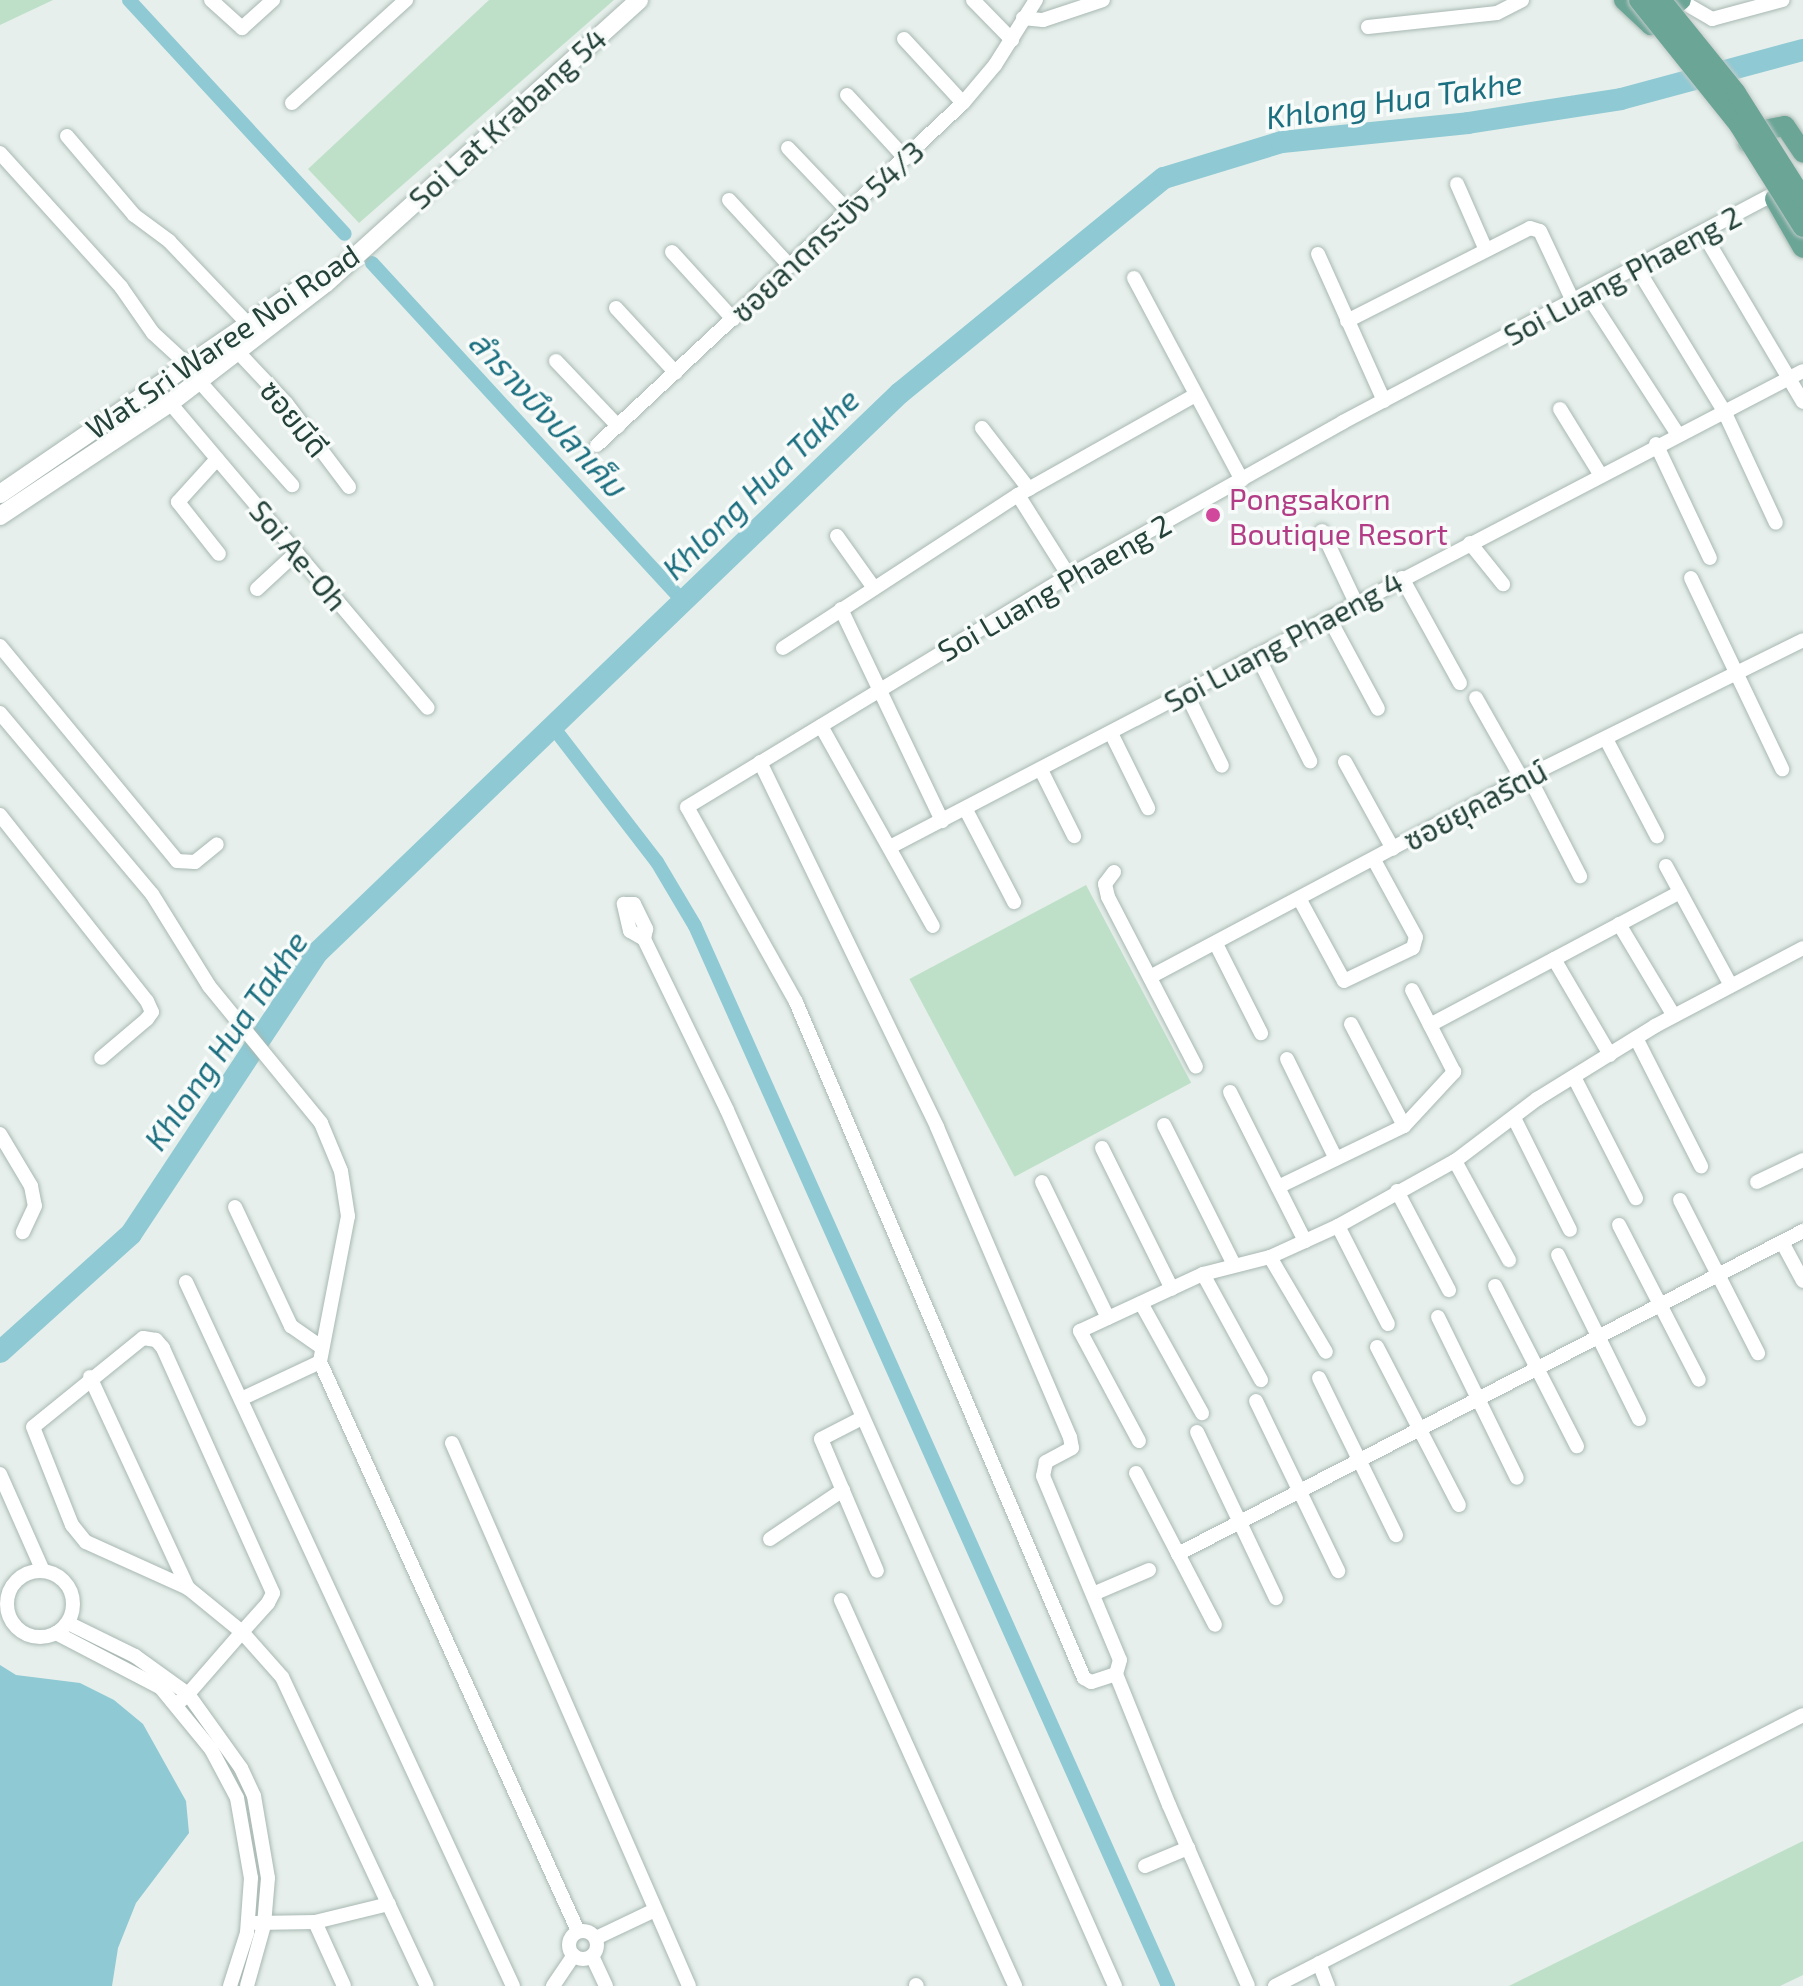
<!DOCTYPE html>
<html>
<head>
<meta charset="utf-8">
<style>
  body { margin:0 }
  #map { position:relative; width:1803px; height:1986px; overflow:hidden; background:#e6efeb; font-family:"Exo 2","Noto Sans Thai",sans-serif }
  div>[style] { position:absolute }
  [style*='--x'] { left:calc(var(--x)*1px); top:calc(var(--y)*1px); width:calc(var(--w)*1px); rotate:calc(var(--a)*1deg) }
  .green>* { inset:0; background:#bfe0c8; transform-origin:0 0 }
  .water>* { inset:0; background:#8ec9d4 }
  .canal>* { height:14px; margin:-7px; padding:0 7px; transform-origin:7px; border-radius:7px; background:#8ec9d4 }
  .river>* { height:22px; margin:-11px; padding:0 11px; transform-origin:11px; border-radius:11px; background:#8ec9d4 }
  .roads { filter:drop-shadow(0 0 2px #a8b8b2) drop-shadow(0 0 2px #a8b8b2) }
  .minor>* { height:14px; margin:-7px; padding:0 7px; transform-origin:7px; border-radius:7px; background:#fff }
  .minor>.ring { margin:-7px; padding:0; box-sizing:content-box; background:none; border:14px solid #fff; border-radius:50% }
  .secondary>* { height:18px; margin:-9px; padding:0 9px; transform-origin:9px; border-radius:9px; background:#fff }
  .primary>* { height:20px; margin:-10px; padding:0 10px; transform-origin:10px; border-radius:10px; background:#6aa596 }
  .bridges { filter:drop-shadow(0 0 2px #c2cac8) drop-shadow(0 0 2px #c2cac8) }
  .primary-bridge>* { height:20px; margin:-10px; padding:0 10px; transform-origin:10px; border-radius:10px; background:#6aa596 }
  .dots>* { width:22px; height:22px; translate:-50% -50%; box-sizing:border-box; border:4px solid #f7fbf9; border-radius:50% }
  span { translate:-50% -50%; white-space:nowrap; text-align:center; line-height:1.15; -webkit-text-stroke:7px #f7fbf9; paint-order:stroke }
  .street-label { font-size:30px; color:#24423a }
  .hotel-label { font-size:30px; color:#b23c85 }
  .left { translate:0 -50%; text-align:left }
  .water-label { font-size:32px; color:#1c6f80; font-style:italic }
</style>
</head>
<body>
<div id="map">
  <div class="green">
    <div style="clip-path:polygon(0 0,53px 0,0 25px)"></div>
    <div style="clip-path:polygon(489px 0,614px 0,359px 223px,308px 169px)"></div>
    <div style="left:1086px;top:885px;width:224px;height:200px;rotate:62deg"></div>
    <div style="clip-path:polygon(1803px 1841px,1803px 1975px,1780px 1986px,1509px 1986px)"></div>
  </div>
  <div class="water">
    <div style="clip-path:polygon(0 1665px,16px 1675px,80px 1683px,114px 1700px,143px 1724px,186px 1801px,189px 1833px,136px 1903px,118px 1948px,112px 1986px,0 1986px)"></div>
  </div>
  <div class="canal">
    <div style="--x:129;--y:0;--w:318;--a:47.3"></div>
    <div style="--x:372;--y:263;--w:459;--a:47.4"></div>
    <div style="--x:553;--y:727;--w:170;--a:52.4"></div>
    <div style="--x:657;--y:862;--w:74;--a:59.3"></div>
    <div style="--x:695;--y:926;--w:1161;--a:65.95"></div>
  </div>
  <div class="river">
    <div style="--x:0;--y:1352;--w:176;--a:-42"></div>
    <div style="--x:131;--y:1234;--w:338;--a:-56.5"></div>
    <div style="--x:318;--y:952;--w:807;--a:-43.85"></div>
    <div style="--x:900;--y:393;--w:340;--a:-39.2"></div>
    <div style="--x:1164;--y:178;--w:123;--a:-17"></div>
    <div style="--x:1282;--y:142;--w:187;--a:-5.8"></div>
    <div style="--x:1468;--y:123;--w:155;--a:-8.9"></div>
    <div style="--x:1621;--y:99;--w:188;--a:-15.1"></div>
  </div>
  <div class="roads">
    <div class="minor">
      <div style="--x:211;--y:0;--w:42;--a:42.1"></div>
      <div style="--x:242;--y:28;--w:42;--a:-42.1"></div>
      <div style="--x:973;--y:0;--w:56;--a:45.7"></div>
      <div style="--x:1681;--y:1;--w:36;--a:30"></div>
      <div style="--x:1712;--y:19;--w:73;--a:-15"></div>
      <div style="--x:1023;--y:18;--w:20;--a:6"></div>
      <div style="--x:1043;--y:20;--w:63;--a:-18.4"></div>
      <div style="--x:1368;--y:27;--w:130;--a:-6.2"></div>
      <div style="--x:1497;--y:13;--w:28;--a:-27"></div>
      <div style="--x:904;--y:39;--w:87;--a:47.3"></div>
      <div style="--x:847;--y:95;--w:86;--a:47.4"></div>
      <div style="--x:292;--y:103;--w:154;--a:-42.1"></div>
      <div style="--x:67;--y:136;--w:104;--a:49.7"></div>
      <div style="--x:134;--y:215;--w:44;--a:36.6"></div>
      <div style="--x:169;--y:241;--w:116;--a:46.4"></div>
      <div style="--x:788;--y:148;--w:87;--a:46.4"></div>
      <div style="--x:0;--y:153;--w:181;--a:47.9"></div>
      <div style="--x:121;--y:287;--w:56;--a:55.2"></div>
      <div style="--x:153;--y:333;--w:50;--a:42.6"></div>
      <div style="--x:1457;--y:184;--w:72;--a:66.3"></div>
      <div style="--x:729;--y:200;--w:90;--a:47.3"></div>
      <div style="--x:1703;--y:233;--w:196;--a:59.4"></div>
      <div style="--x:672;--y:252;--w:91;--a:47.7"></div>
      <div style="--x:1318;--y:254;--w:161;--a:65.8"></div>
      <div style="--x:1637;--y:268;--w:167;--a:58.7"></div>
      <div style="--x:1724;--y:411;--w:123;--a:65.1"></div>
      <div style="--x:1134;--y:278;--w:229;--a:61.9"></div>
      <div style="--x:1587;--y:294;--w:166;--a:57.1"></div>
      <div style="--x:616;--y:308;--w:88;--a:47.3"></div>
      <div style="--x:1347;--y:321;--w:205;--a:-26.9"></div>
      <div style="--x:1530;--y:228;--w:10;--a:17"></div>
      <div style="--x:1540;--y:231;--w:77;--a:64.8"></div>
      <div style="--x:238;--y:352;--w:70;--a:46.7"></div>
      <div style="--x:286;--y:403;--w:105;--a:53.1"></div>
      <div style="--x:556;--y:361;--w:90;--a:46.4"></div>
      <div style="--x:199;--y:381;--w:140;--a:48.2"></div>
      <div style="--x:170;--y:403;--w:399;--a:49.8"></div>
      <div style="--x:1560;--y:409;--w:76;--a:58.4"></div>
      <div style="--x:982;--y:428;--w:77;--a:52.4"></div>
      <div style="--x:1656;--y:444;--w:126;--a:64.7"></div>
      <div style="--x:597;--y:445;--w:501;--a:-43.06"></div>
      <div style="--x:963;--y:103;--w:50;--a:-49.9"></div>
      <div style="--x:995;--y:65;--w:77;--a:-57.8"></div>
      <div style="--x:217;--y:459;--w:58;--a:132.2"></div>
      <div style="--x:178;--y:502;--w:66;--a:51.7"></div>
      <div style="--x:1018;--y:495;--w:96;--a:57.8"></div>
      <div style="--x:1322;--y:531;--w:80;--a:64.7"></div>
      <div style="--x:837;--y:536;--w:64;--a:54.6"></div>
      <div style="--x:1470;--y:543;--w:53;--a:51.2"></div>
      <div style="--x:1402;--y:578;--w:120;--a:61.1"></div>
      <div style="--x:1691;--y:578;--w:212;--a:64.5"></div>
      <div style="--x:257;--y:589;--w:54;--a:-42.8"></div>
      <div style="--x:841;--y:609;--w:235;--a:64.5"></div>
      <div style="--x:1329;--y:618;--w:103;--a:61.7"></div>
      <div style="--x:0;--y:646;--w:278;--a:50.5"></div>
      <div style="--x:177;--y:861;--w:18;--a:3"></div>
      <div style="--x:195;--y:862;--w:28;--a:-39"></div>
      <div style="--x:783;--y:648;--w:280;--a:-33.1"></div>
      <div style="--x:1018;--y:495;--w:202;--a:-29.4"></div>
      <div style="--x:1257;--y:655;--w:119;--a:63.4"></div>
      <div style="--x:1186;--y:693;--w:81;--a:63.7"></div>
      <div style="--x:1476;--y:698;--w:93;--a:60.4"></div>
      <div style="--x:0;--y:713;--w:236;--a:50"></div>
      <div style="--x:152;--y:894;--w:108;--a:58.2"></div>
      <div style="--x:209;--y:986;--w:177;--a:50.7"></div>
      <div style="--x:321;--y:1123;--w:52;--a:67.4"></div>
      <div style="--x:341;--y:1171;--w:46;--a:81.2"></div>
      <div style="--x:348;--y:1216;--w:149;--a:100.9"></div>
      <div style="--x:320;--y:1362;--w:625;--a:65.61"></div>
      <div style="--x:821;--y:726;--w:229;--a:60.8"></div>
      <div style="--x:1111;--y:733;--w:84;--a:63.7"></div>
      <div style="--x:1606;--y:739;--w:110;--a:62.3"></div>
      <div style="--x:760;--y:762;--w:406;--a:64.1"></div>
      <div style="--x:937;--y:1127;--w:337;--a:66.8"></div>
      <div style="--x:1070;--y:1437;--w:11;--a:80"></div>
      <div style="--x:1072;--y:1448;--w:30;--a:152"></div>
      <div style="--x:1046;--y:1462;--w:14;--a:102"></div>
      <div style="--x:1043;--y:1476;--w:199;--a:67.3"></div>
      <div style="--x:1120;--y:1660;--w:15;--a:106"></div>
      <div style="--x:1116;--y:1674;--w:141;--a:68"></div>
      <div style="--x:1169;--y:1805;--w:197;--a:66.4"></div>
      <div style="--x:1345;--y:762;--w:99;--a:61.1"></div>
      <div style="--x:1041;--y:770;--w:74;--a:63.4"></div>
      <div style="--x:1528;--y:775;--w:114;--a:62.8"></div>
      <div style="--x:966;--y:810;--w:104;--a:62.4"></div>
      <div style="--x:0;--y:815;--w:237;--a:51.7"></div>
      <div style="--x:147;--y:1001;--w:12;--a:66"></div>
      <div style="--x:152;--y:1012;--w:9;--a:126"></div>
      <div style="--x:147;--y:1019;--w:60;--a:139.7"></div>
      <div style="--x:892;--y:846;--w:1027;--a:-27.54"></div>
      <div style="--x:1666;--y:866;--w:134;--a:61.5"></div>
      <div style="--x:1114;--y:872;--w:15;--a:127"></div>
      <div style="--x:1105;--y:884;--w:13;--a:77"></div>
      <div style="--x:1108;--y:897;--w:191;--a:62.6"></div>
      <div style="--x:1300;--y:900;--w:92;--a:61.5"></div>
      <div style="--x:1344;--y:981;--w:76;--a:-25.6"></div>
      <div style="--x:1413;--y:948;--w:11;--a:-75"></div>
      <div style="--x:1416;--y:937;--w:88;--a:-118.6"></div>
      <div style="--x:1619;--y:924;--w:107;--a:59.1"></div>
      <div style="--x:644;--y:939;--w:16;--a:-150"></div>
      <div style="--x:630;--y:931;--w:28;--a:-103"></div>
      <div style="--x:624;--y:904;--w:10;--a:0"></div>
      <div style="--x:634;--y:904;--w:28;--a:64"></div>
      <div style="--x:646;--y:929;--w:10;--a:101"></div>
      <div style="--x:644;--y:939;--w:190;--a:64.1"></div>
      <div style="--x:727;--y:1110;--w:958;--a:66.11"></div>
      <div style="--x:1216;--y:944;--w:100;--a:63.2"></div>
      <div style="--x:1554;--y:959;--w:111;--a:59.7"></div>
      <div style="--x:1150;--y:977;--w:421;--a:-28"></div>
      <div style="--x:1522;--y:779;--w:313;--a:-26.3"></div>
      <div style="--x:1351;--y:1024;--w:115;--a:62.5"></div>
      <div style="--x:1430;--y:1025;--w:283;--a:-28"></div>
      <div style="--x:1636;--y:1038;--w:144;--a:63.1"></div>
      <div style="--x:1287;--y:1059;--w:111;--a:63.9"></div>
      <div style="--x:1575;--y:1079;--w:134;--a:62.9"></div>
      <div style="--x:1230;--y:1092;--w:167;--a:63.3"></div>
      <div style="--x:1514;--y:1118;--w:125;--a:63.4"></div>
      <div style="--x:1164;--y:1125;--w:154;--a:63.4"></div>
      <div style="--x:0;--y:1134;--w:61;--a:59.2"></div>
      <div style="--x:31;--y:1186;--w:20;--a:79"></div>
      <div style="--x:35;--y:1206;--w:29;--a:115"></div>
      <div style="--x:1102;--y:1148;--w:157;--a:63.6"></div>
      <div style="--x:1455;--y:1161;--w:113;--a:61.4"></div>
      <div style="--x:1042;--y:1182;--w:151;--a:64.1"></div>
      <div style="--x:1757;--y:1182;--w:51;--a:-25.6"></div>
      <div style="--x:1278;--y:1187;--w:140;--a:-25.8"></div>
      <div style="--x:1404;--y:1126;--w:74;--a:-47.2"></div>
      <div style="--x:1454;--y:1072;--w:92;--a:-117.1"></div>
      <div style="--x:1397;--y:1191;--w:112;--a:62.3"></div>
      <div style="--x:1680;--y:1200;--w:172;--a:63"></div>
      <div style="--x:235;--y:1207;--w:132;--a:64.8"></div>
      <div style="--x:291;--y:1326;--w:35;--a:35"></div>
      <div style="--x:1619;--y:1225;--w:174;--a:62.7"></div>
      <div style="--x:1338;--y:1226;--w:110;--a:63"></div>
      <div style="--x:1782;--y:1242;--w:44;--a:61.7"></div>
      <div style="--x:1558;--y:1255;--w:183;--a:63.7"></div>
      <div style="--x:1270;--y:1257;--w:110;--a:59.5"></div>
      <div style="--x:1203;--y:1274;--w:121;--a:61.3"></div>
      <div style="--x:186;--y:1282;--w:776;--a:65.09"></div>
      <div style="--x:1495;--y:1286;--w:180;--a:62.9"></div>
      <div style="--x:1141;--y:1303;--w:126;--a:61"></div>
      <div style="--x:1438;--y:1317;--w:179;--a:63.9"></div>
      <div style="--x:1377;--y:1347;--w:178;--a:62.6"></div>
      <div style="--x:90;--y:1377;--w:233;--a:65.1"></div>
      <div style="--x:1319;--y:1378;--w:175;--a:63.9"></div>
      <div style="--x:241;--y:1399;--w:87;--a:-25.1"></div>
      <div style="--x:1256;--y:1401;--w:189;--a:64.2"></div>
      <div style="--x:862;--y:1418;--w:46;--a:152.9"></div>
      <div style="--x:821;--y:1439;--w:143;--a:67"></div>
      <div style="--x:1197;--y:1432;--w:184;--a:64.6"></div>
      <div style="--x:1139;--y:1441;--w:125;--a:-118.2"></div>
      <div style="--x:1080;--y:1331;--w:136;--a:-24.9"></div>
      <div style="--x:1203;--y:1274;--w:69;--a:-14.2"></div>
      <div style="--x:1270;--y:1257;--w:75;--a:-24.5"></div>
      <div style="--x:1338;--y:1226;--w:134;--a:-29.1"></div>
      <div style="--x:1455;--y:1161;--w:103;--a:-37.1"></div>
      <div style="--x:1537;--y:1099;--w:139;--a:-31.7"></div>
      <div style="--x:1655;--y:1026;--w:167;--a:-27.8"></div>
      <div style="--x:452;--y:1443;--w:592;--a:66.42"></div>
      <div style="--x:1136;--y:1473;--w:171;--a:62.5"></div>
      <div style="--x:0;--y:1474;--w:106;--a:66.1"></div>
      <div style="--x:770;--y:1539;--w:88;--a:-33.9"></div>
      <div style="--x:1178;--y:1554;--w:704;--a:-27.33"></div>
      <div class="ring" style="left:7px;top:1571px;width:52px;height:52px"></div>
      <div style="--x:1093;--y:1594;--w:61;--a:-23.2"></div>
      <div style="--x:841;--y:1600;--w:423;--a:65.7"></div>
      <div style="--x:68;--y:1623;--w:75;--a:26.2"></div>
      <div style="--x:135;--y:1656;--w:65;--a:35.6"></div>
      <div style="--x:188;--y:1694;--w:91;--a:54.4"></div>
      <div style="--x:241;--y:1768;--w:31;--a:65"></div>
      <div style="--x:254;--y:1796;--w:83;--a:80.3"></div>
      <div style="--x:268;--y:1878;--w:47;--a:94.9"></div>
      <div style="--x:264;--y:1925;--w:63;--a:105.6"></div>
      <div style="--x:56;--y:1633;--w:119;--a:27.6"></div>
      <div style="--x:161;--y:1688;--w:79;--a:50.7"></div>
      <div style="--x:211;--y:1749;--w:55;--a:62"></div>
      <div style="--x:237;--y:1798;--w:81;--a:80.1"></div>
      <div style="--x:251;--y:1878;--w:55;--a:94.2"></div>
      <div style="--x:247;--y:1933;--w:56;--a:107.8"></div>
      <div style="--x:1116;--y:1674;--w:26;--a:162"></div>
      <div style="--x:1091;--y:1682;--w:8;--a:-150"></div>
      <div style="--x:1084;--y:1678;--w:735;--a:-113.08"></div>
      <div style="--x:796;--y:1002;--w:223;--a:-119.2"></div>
      <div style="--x:687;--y:807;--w:446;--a:-31.2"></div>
      <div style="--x:1069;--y:576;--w:314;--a:-29.3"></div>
      <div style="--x:1343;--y:422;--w:485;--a:-27.9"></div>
      <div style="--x:177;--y:1704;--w:15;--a:-42"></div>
      <div style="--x:188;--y:1694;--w:82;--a:-48.9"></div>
      <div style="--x:242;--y:1632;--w:39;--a:-48"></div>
      <div style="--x:268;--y:1603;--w:11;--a:-63"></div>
      <div style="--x:273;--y:1593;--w:269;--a:-114.2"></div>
      <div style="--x:163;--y:1348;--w:11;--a:-131"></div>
      <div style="--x:156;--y:1340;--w:13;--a:-171"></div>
      <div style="--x:143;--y:1338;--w:141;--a:141"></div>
      <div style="--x:33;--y:1427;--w:105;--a:68.3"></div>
      <div style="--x:72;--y:1525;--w:22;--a:51"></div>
      <div style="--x:86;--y:1542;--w:112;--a:24.3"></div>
      <div style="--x:188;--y:1588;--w:70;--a:39.2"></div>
      <div style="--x:242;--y:1632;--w:60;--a:48.4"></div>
      <div style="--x:282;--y:1677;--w:341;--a:64.9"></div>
      <div style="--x:1145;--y:1866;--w:47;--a:-22.7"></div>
      <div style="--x:315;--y:1922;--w:70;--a:65.6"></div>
      <div style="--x:256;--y:1923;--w:59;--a:-1"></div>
      <div style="--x:315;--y:1922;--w:76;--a:-13.7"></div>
      <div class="ring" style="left:569px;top:1931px;width:14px;height:14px"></div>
      <div style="--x:596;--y:1938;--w:65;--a:-25.4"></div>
      <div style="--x:592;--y:1956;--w:33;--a:65"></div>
      <div style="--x:1319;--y:1963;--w:25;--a:69"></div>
      <div style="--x:916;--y:1985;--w:1;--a:45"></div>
      <div style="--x:553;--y:1986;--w:37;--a:-56"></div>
      <div style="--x:1275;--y:1986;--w:593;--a:-27.17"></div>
    </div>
    <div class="secondary">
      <div style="--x:0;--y:494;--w:372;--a:-34.4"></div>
      <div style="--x:0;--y:516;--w:204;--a:-33.6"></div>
      <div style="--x:170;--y:403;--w:197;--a:-37.6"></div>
      <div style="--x:326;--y:283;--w:422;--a:-42.1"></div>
    </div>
    <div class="primary">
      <div style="--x:1624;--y:0;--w:37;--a:43"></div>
      <div style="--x:1651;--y:25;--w:39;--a:-40"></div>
      <div style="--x:1748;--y:143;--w:25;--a:-34"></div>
      <div style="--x:1769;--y:129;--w:16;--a:-11"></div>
      <div style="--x:1785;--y:126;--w:32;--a:56"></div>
      <div style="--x:1775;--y:199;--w:56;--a:60.3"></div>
    </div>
  </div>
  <div class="bridges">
    <div class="primary-bridge">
      <div style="--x:1639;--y:0;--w:160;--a:51.3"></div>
      <div style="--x:1739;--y:125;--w:120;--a:57.9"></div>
      <div style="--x:1661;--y:0;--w:119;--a:51.1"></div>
      <div style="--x:1736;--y:93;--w:125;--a:57.7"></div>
    </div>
  </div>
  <div class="dots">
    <div style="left:1213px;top:515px;background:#d1479c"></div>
  </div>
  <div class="street-label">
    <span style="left:507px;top:118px;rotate:-42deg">Soi Lat Krabang 54</span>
    <span style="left:827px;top:231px;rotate:-43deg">ซอยลาดกระบัง 54/3</span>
    <span style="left:1622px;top:275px;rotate:-28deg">Soi Luang Phaeng 2</span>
    <span style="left:222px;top:341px;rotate:-34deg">Wat Sri Waree Noi Road</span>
    <span style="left:295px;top:418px;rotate:51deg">ซอยมีดี</span>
    <span style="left:299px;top:555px;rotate:50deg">Soi Ae-Oh</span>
    <span style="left:1054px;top:587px;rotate:-30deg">Soi Luang Phaeng 2</span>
    <span style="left:1283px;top:641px;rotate:-28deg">Soi Luang Phaeng 4</span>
    <span style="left:1475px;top:805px;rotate:-28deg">ซอยยุคลรัตน์</span>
  </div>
  <div class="hotel-label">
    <span class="left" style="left:1229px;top:515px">Pongsakorn<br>Boutique Resort</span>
  </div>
  <div class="water-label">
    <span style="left:1394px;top:99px;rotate:-8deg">Khlong Hua Takhe</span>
    <span style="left:548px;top:413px;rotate:47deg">ลำรางบึงปลาเค็ม</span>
    <span style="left:760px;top:483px;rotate:-44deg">Khlong Hua Takhe</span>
    <span style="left:225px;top:1040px;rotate:-55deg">Khlong Hua Takhe</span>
  </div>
</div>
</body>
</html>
